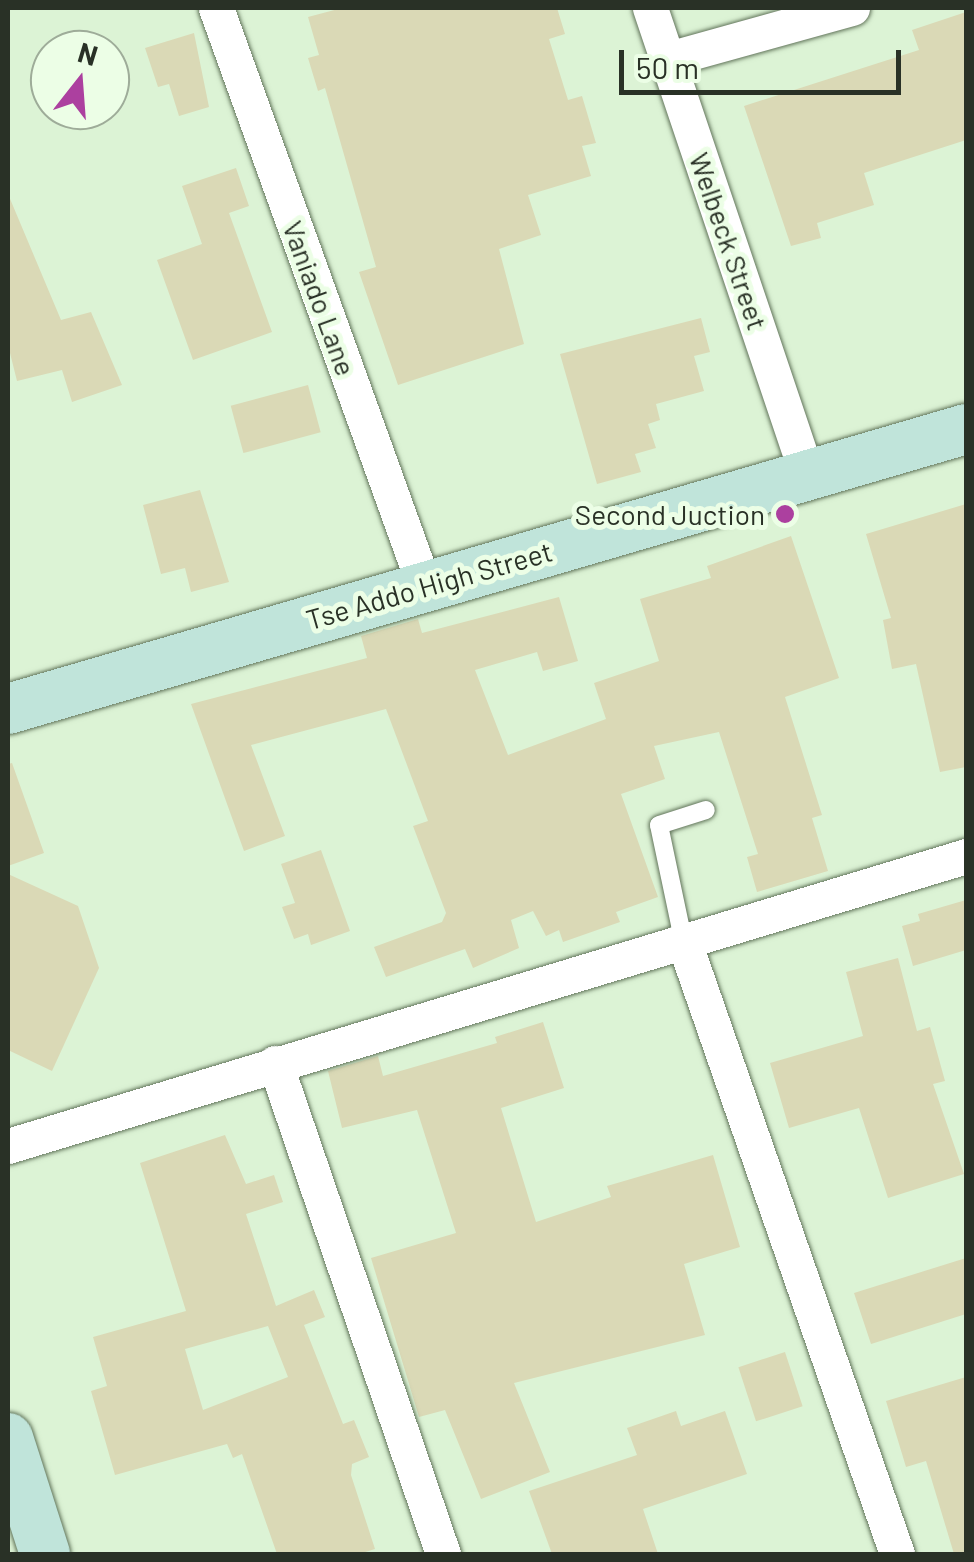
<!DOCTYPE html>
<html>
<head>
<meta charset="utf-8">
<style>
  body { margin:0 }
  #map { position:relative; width:974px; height:1562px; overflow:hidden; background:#dcf3d5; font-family:Barlow,sans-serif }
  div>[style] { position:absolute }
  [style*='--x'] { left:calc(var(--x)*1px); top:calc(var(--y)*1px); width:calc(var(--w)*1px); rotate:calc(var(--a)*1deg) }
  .building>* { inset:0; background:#dad9b6; transform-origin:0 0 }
  .roads { filter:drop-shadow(0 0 2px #62755b) drop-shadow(0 0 2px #62755b) }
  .lane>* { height:18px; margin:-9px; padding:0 9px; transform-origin:9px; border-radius:9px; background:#fff }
  .street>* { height:35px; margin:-17.5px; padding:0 17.5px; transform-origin:17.5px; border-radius:17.5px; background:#fff }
  .secondary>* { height:50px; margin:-25px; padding:0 25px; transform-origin:25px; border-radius:25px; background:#c0e4da }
  .dots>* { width:28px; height:28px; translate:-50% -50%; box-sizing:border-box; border:5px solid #ecfee6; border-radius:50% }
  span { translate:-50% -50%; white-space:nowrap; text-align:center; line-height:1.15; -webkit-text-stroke:10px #ecfee6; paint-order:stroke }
  .street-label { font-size:28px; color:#293126 }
  .poi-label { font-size:28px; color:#293126 }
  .right { translate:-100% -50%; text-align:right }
  .frame { position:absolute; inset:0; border:10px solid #293126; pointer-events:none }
  .north { position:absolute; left:30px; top:30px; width:100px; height:100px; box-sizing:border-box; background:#ecfee6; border:2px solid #9eac99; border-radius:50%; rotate:17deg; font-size:28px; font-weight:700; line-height:40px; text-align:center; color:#293126 }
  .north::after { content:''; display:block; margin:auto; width:35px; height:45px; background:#ac409f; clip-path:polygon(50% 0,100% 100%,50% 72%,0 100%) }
  .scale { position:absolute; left:619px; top:50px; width:282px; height:45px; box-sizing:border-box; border:5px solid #293126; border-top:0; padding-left:12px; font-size:30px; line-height:35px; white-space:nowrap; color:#293126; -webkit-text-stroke:8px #ecfee6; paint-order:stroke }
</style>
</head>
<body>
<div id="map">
  <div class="building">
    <div style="clip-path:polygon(342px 8px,557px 8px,565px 34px,549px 39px,568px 100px,582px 96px,596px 143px,582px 146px,591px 176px,528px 195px,541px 235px,499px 249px,524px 344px,398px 385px,359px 272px,376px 267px,325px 88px,318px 91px,308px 58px,319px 55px,308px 17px)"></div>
    <div style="clip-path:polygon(966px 12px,966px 140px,864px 173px,874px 205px,817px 223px,821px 238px,791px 246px,744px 106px,919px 50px,912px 30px)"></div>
    <div style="clip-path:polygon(194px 33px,209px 107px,179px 116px,169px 84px,158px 87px,145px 48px)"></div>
    <div style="clip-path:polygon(236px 168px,249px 206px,229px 213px,272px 332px,193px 360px,157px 260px,202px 244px,182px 186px)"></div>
    <div style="clip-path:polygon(8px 194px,61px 320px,91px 312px,122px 385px,72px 402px,62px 370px,17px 381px,8px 345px)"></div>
    <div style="clip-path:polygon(701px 318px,710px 352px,694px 356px,704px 391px,656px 404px,660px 420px,648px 424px,656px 448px,635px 454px,641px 472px,597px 484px,560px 354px)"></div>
    <div style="left:308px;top:385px;width:49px;height:80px;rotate:75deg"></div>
    <div style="clip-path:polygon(200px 490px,229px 582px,191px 592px,185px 568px,161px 574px,143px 505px)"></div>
    <div style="clip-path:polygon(966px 504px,966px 767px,940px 772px,916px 664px,892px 669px,883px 620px,891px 618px,866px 534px)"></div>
    <div style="clip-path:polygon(791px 536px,839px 678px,785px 697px,822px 815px,812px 818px,828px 871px,757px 892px,747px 857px,758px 854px,719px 732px,654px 746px,665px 779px,621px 794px,658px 897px,616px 912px,620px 922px,563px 942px,559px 930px,546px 936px,533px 911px,511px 920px,519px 948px,473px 968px,465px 949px,386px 977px,374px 947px,442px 922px,446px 913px,413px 826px,428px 821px,386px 709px,251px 745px,285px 836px,244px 851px,191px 704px,367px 658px,361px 636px,418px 619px,422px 633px,559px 597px,578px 661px,543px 671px,537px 652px,475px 670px,508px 755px,606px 719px,594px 683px,659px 661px,640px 599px,711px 578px,707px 566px)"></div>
    <div style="clip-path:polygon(12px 763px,44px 853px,8px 866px,8px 764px)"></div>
    <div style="clip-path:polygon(321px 850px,350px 931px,311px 945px,308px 934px,294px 939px,282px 907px,295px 903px,281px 864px)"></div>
    <div style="clip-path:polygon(8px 874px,78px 906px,99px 968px,52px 1071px,8px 1050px)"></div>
    <div style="clip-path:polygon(966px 900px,966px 950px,913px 966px,902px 926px,920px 921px,918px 914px)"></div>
    <div style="clip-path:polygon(898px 958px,917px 1031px,930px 1027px,945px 1081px,933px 1084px,964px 1174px,888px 1198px,859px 1108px,789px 1128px,770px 1063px,863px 1036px,846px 972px)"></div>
    <div style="clip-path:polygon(543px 1022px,564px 1088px,501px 1108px,536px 1222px,611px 1197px,607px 1186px,713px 1155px,740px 1247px,684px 1264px,705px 1335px,514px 1383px,550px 1472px,481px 1499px,445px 1410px,419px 1417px,371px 1258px,456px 1233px,417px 1110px,342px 1128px,328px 1071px,378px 1056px,383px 1076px,497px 1043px,495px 1037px)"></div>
    <div style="clip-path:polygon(evenodd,225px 1135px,246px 1184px,274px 1175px,283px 1202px,246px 1214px,276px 1306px,314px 1290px,325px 1317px,304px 1325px,343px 1424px,354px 1420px,369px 1457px,352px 1464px,351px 1475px,375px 1549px,359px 1554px,277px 1554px,242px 1454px,233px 1458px,227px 1444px,115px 1475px,91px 1391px,107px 1386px,93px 1337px,186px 1311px,140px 1163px,225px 1135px,268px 1326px,288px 1377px,203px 1410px,185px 1349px,268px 1326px)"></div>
    <div style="clip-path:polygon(966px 1258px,966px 1314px,871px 1344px,854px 1293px)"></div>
    <div style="left:785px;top:1352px;width:57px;height:49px;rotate:72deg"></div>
    <div style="clip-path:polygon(966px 1377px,966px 1554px,954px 1554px,926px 1461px,906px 1467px,886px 1401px)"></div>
    <div style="clip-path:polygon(676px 1411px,681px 1426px,725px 1411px,747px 1474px,643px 1509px,658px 1554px,552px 1554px,529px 1491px,637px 1455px,627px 1428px)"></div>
  </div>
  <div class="roads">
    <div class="lane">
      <div style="--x:683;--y:939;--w:116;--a:-101.9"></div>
      <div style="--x:659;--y:825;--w:49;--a:-17.7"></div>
    </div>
    <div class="street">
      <div style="--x:216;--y:8;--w:617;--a:70.18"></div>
      <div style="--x:650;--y:8;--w:493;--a:71.4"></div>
      <div style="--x:668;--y:59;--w:191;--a:-15.5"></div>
      <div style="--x:683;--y:939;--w:651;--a:70.81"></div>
      <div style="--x:275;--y:1063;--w:519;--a:71.11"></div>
      <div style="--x:8;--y:1146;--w:1001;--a:-16.84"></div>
    </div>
    <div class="secondary">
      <div style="--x:8;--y:709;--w:998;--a:-16.29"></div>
      <div style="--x:8;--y:1438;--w:122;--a:72.3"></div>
    </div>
  </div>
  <div class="dots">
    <div style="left:785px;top:514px;background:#ac409f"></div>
  </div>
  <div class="street-label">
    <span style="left:729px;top:241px;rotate:71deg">Welbeck Street</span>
    <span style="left:320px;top:298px;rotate:70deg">Vaniado Lane</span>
    <span style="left:429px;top:585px;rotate:-16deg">Tse Addo High Street</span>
  </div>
  <div class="poi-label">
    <span class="right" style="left:765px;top:514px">Second Juction</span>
  </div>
  <div class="frame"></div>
  <div class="north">N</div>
  <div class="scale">50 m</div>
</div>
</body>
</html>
